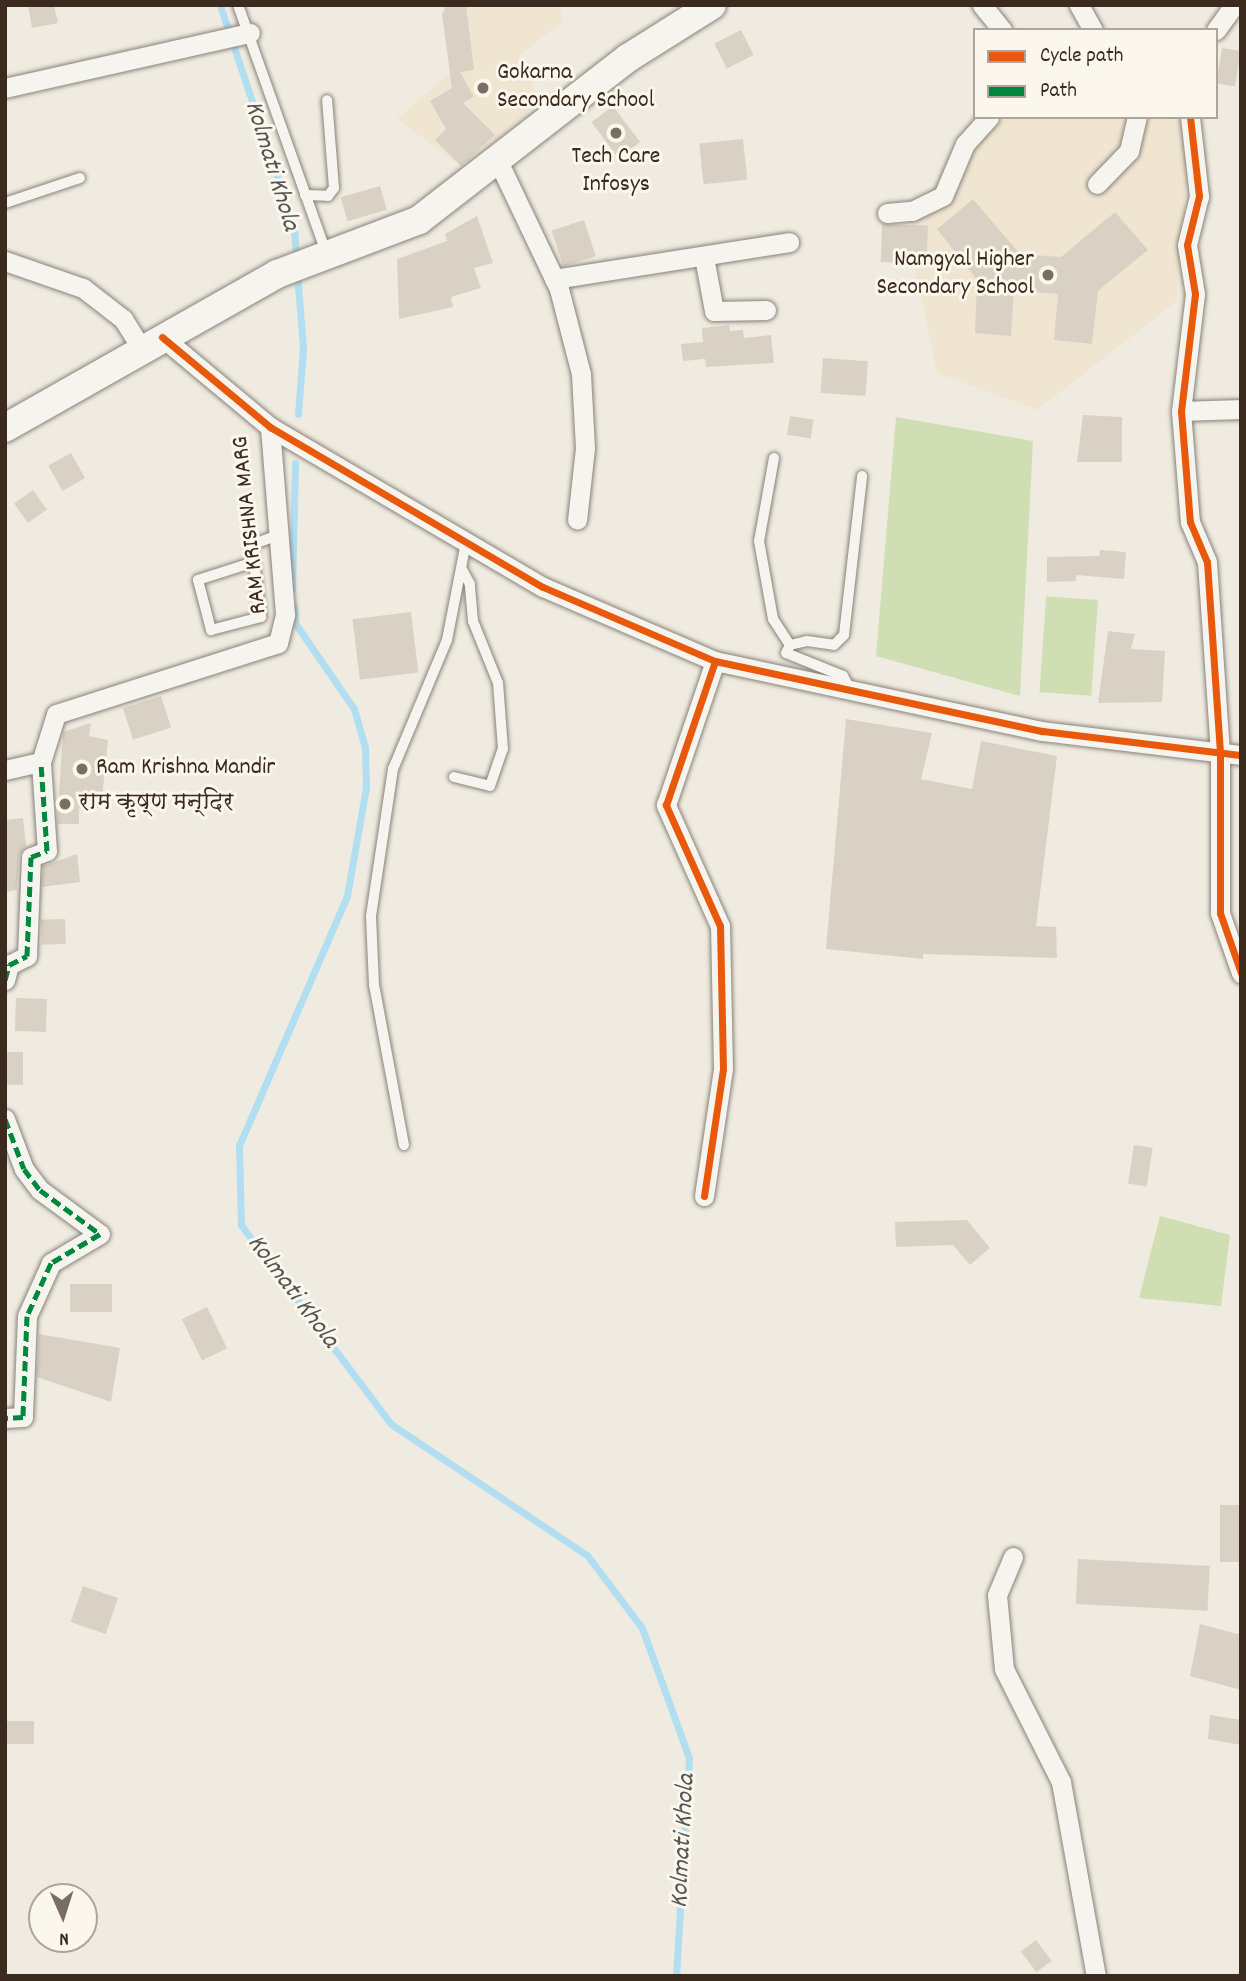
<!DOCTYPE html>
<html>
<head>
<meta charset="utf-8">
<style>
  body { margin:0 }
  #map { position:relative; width:1246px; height:1981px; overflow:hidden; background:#f0ebe0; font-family:Dekko,"Playpen Sans Deva",sans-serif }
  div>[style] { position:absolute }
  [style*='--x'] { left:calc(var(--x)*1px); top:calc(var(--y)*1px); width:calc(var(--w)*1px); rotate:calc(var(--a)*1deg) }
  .built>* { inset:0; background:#efe5d1 }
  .green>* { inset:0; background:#cfdfb3; transform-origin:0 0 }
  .stream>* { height:7px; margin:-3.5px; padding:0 3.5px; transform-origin:3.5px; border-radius:3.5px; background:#b2def2 }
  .building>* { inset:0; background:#d9d2c4; transform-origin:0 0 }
  .roads { filter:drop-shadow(0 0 2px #88827a) drop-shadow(0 0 2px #88827a) }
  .lane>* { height:10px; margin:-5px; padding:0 5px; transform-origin:5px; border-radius:5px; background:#f5f4ee }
  .street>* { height:19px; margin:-9.5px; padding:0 9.5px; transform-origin:9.5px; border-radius:9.5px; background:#f5f4ee }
  .secondary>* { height:28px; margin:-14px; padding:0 14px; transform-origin:14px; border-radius:14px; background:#f5f4ee }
  .quiet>* { height:5px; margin-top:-2.5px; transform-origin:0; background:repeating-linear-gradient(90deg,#00873e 0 10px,transparent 0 15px) }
  .cycleway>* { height:7px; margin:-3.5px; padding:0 3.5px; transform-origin:3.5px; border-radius:3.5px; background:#e8590c }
  .dots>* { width:19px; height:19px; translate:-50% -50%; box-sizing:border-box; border:4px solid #fbf7ec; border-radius:50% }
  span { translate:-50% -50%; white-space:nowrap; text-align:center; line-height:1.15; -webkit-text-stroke:6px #fbf7ec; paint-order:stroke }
  .poi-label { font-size:24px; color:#3b2a1e }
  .left { translate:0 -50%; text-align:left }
  .right { translate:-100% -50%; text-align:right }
  .street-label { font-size:24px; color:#3b2a1e }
  .water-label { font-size:26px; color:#525655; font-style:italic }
  .frame { position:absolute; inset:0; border:7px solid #3b2a1e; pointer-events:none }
  .legend { position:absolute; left:973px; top:28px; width:245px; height:91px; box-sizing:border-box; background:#fbf7ec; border:2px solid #aea59a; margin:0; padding:9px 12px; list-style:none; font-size:21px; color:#3b2a1e }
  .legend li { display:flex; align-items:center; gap:14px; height:35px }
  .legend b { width:35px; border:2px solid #aea59a }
  .north { position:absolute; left:28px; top:1883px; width:70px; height:70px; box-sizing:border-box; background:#fbf7ec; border:2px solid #aea59a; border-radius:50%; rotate:177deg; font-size:19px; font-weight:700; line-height:28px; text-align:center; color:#3b2a1e }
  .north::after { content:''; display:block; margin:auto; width:24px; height:32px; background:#7a6e62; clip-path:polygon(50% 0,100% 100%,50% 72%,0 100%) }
</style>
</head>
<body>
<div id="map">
  <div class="built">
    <div style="clip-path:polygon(443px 5px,559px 5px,563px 21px,519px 56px,540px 102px,462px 167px,397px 119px,450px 73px)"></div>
    <div style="clip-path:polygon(975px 108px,975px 117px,1192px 117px,1176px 302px,1037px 410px,937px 373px,911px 248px,911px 214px,930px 193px)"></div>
  </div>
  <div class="green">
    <div style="clip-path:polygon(896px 417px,1033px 441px,1020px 696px,876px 656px)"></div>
    <div style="left:1098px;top:600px;width:96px;height:52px;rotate:94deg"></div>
    <div style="clip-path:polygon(1160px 1216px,1230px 1235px,1221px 1306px,1139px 1298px)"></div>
  </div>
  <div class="stream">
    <div style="--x:220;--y:5;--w:235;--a:71.6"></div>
    <div style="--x:294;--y:228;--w:32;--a:86"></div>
    <div style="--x:297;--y:272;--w:77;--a:85.5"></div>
    <div style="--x:303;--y:349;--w:65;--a:94.4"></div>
    <div style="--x:292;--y:588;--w:125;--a:-88.6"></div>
    <div style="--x:294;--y:607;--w:16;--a:86"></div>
    <div style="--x:295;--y:623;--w:104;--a:55.5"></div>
    <div style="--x:354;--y:709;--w:40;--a:74"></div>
    <div style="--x:365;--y:747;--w:40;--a:88.6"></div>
    <div style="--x:366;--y:787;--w:111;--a:99.9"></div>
    <div style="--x:347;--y:896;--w:271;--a:113.4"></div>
    <div style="--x:239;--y:1145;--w:80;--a:88.6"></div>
    <div style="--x:241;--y:1225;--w:249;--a:53"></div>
    <div style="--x:391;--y:1424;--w:236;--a:33.8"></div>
    <div style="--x:587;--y:1555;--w:91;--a:53"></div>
    <div style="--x:642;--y:1628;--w:138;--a:70.1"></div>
    <div style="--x:689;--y:1758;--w:218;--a:93.4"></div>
  </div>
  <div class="building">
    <div style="clip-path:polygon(28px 5px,54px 5px,58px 23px,32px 28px)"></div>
    <div style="clip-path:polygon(447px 5px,466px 5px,474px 70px,460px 72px,474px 97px,463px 103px,495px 135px,461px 166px,435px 140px,446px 129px,430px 101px,452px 88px,442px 14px)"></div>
    <div style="left:741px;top:30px;width:28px;height:30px;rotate:63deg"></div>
    <div style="left:1222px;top:48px;width:19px;height:36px;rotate:9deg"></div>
    <div style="left:613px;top:106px;width:45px;height:27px;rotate:53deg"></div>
    <div style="left:743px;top:139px;width:41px;height:44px;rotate:84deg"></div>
    <div style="left:380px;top:186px;width:25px;height:41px;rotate:74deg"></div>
    <div style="clip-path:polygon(973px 199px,1020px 254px,1061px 257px,1115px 212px,1148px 250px,1098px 291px,1092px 344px,1054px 340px,1058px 294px,1014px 290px,1011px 336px,975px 333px,977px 280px,937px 229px)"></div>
    <div style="clip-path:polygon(477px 216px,493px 263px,474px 268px,481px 288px,451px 297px,453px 307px,399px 319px,397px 259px,447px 241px,445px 234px)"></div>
    <div style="left:584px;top:220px;width:38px;height:34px;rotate:72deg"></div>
    <div style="left:882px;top:224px;width:46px;height:38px;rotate:2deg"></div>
    <div style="clip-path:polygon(729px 325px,730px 331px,743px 330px,744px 338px,771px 335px,774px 363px,706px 367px,705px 359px,683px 361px,681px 344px,703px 342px,702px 328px)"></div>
    <div style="left:823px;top:358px;width:45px;height:35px;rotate:4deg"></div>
    <div style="clip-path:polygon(1083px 415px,1122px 417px,1122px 462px,1077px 462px)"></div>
    <div style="left:790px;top:416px;width:24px;height:19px;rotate:9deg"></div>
    <div style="left:71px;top:453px;width:29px;height:26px;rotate:61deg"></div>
    <div style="left:33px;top:490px;width:24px;height:23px;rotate:55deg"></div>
    <div style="clip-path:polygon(1100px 550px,1126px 552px,1124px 579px,1076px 575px,1076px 581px,1047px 582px,1047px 557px,1099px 556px)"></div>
    <div style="left:411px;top:612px;width:61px;height:59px;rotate:83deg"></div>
    <div style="clip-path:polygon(1108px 631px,1135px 634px,1131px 649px,1165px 651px,1162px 702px,1098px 703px)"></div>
    <div style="left:161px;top:696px;width:33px;height:40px;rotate:72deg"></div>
    <div style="clip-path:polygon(846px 719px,932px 733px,921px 779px,972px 789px,981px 741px,1057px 756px,1036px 926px,1056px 927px,1057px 958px,923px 954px,923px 959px,826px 949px)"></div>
    <div style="clip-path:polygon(91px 723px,89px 736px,108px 740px,101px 808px,79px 808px,79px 824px,57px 824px,63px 732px)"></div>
    <div style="clip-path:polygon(23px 818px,26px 846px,19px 856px,17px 890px,5px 892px,5px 820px)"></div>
    <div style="clip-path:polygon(77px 854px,80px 882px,42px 887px,43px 866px)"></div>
    <div style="left:65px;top:919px;width:25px;height:24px;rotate:88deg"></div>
    <div style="left:16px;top:998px;width:31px;height:33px;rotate:2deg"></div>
    <div style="left:5px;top:1052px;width:18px;height:33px"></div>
    <div style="left:1134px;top:1145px;width:19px;height:39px;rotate:9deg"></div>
    <div style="clip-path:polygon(967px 1220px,990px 1248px,970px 1265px,953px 1245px,896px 1247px,895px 1222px)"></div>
    <div style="left:70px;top:1284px;width:42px;height:28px"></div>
    <div style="left:207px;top:1307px;width:46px;height:28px;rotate:64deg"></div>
    <div style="clip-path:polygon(39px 1334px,120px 1348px,111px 1402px,37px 1377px)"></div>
    <div style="left:1220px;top:1505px;width:21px;height:57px"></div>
    <div style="left:1078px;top:1559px;width:132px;height:45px;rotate:3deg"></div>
    <div style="left:83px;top:1586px;width:37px;height:38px;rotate:19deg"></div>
    <div style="clip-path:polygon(1200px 1624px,1241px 1635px,1241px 1690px,1190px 1676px)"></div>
    <div style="clip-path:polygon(1210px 1715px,1241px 1720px,1241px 1745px,1208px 1739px)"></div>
    <div style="left:5px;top:1721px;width:29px;height:23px"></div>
    <div style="left:1036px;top:1940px;width:26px;height:19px;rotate:53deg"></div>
  </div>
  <div class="roads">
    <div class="lane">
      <div style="--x:238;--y:5;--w:262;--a:70.4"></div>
      <div style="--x:305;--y:195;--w:23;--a:2"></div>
      <div style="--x:328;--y:196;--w:10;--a:-53"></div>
      <div style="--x:334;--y:188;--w:88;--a:-94.5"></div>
      <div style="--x:5;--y:203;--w:79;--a:-18.4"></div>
      <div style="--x:774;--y:458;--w:84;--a:100.2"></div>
      <div style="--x:759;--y:541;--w:79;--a:79.8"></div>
      <div style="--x:773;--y:619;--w:31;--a:57"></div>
      <div style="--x:254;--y:562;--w:59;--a:162.2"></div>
      <div style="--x:198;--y:580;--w:52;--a:75.4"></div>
      <div style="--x:211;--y:630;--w:52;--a:-14.6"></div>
      <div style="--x:261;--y:617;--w:55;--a:-97.3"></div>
      <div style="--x:254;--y:562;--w:17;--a:-100"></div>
      <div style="--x:251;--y:545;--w:27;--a:-20"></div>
      <div style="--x:850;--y:689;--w:15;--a:-118"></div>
      <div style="--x:843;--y:676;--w:61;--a:-158"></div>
      <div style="--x:786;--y:653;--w:9;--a:-63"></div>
      <div style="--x:790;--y:645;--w:17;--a:-13"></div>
      <div style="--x:807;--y:641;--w:27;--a:8"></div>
      <div style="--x:834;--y:645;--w:14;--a:-45"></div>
      <div style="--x:844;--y:635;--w:160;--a:-83.5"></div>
      <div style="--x:454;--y:777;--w:37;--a:14"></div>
      <div style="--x:490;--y:786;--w:39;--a:-71"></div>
      <div style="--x:503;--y:749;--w:66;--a:-94.3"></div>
      <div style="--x:498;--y:683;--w:67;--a:-112"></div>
      <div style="--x:473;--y:621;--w:37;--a:-95"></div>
      <div style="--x:470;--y:584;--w:18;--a:-119"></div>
      <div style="--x:404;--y:1145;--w:163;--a:-100.6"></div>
      <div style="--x:374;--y:985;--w:69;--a:-92.5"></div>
      <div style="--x:371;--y:916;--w:149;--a:-81.5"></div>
      <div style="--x:393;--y:769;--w:140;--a:-67.3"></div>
      <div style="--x:447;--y:640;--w:100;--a:-79"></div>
    </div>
    <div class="street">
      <div style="--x:982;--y:5;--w:32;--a:51"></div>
      <div style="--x:1079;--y:5;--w:29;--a:61"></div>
      <div style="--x:1216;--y:30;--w:31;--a:-54"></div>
      <div style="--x:5;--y:88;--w:251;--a:-12.7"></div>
      <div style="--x:1190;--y:117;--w:80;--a:83.5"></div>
      <div style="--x:1199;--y:196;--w:50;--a:103.8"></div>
      <div style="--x:1187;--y:245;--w:50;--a:80.7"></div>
      <div style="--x:1195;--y:294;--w:118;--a:96.8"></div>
      <div style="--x:1181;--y:411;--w:111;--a:85.4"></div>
      <div style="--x:1190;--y:522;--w:43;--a:67"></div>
      <div style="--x:1207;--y:562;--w:193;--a:86.1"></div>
      <div style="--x:1220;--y:755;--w:158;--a:90"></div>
      <div style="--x:1220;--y:913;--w:64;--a:70.7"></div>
      <div style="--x:498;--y:161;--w:142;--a:64.5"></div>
      <div style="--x:559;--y:289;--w:88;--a:75.5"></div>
      <div style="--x:581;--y:374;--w:74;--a:86.9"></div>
      <div style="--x:585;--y:448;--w:72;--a:96.3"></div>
      <div style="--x:1097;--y:184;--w:46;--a:-45.9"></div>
      <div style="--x:1129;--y:151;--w:35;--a:-77"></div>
      <div style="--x:887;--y:213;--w:25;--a:-5"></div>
      <div style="--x:912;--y:211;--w:34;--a:-26"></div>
      <div style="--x:943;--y:196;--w:56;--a:-67.1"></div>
      <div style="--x:965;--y:144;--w:36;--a:-48"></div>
      <div style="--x:704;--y:257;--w:55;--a:79.5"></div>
      <div style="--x:714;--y:311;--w:52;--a:-1.1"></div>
      <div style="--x:5;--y:261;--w:83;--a:19.1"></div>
      <div style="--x:83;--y:288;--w:51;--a:37.8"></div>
      <div style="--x:123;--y:319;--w:34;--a:58"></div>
      <div style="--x:554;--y:279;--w:238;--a:-8.9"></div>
      <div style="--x:162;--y:337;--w:141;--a:39.8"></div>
      <div style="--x:270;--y:427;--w:316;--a:30.4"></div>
      <div style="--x:543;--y:587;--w:187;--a:23.3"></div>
      <div style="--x:715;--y:661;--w:334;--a:12.1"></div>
      <div style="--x:1042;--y:731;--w:200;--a:6.9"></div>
      <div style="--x:1181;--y:411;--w:60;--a:-1.9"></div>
      <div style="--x:5;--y:770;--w:37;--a:-13"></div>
      <div style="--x:41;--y:762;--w:50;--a:-72.6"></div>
      <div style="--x:56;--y:714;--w:233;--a:-17.7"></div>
      <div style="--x:278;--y:643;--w:30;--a:-76"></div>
      <div style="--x:285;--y:614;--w:188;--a:-94.6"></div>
      <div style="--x:5;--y:980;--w:16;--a:-75"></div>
      <div style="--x:9;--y:965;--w:20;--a:-27"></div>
      <div style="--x:27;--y:956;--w:99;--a:-87.7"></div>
      <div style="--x:31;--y:857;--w:17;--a:-21"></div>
      <div style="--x:47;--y:851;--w:89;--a:-93.9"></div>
      <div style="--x:5;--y:1119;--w:53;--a:69.2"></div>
      <div style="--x:24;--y:1169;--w:26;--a:53"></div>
      <div style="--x:40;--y:1190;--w:74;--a:36.3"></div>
      <div style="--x:100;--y:1234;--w:57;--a:149.4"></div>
      <div style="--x:51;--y:1263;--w:58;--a:114.4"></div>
      <div style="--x:27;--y:1316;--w:101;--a:92.3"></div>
      <div style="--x:23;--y:1417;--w:18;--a:177"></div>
      <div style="--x:704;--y:1196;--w:128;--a:-81.5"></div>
      <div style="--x:723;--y:1069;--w:143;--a:-91.2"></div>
      <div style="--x:720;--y:926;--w:133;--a:-114.1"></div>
      <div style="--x:666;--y:805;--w:152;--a:-71.2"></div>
      <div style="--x:1013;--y:1557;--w:41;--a:112.8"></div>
      <div style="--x:997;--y:1595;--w:74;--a:84.6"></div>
      <div style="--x:1004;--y:1669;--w:127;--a:63.2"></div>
      <div style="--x:1061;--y:1782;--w:197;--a:79.8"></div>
    </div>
    <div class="secondary">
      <div style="--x:5;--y:428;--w:313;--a:-29.5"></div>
      <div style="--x:277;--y:274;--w:152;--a:-20.8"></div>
      <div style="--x:419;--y:220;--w:264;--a:-37.8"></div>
      <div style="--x:628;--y:58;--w:99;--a:-32.2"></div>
    </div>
  </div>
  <div class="quiet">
    <div style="--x:5;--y:980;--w:16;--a:-75"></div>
    <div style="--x:9;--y:965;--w:20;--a:-27"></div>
    <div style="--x:27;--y:956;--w:99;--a:-87.7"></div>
    <div style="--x:31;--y:857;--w:17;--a:-21"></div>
    <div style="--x:47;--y:851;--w:89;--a:-93.9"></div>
    <div style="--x:5;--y:1119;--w:53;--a:69.2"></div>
    <div style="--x:24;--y:1169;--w:26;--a:53"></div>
    <div style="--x:40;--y:1190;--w:74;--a:36.3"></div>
    <div style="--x:100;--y:1234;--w:57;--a:149.4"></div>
    <div style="--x:51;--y:1263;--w:58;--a:114.4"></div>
    <div style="--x:27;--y:1316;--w:101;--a:92.3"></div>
    <div style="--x:23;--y:1417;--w:18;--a:177"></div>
  </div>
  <div class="cycleway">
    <div style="--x:1190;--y:117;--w:80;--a:83.5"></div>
    <div style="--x:1199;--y:196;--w:50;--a:103.8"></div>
    <div style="--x:1187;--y:245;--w:50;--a:80.7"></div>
    <div style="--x:1195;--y:294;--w:118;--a:96.8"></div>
    <div style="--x:1181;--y:411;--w:111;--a:85.4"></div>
    <div style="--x:1190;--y:522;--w:43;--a:67"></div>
    <div style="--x:1207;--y:562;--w:193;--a:86.1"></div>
    <div style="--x:1220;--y:755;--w:158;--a:90"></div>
    <div style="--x:1220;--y:913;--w:64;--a:70.7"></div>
    <div style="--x:162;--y:337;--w:141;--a:39.8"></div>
    <div style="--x:270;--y:427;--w:316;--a:30.4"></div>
    <div style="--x:543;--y:587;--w:187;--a:23.3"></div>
    <div style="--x:715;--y:661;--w:334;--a:12.1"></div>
    <div style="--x:1042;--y:731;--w:200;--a:6.9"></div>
    <div style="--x:704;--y:1196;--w:128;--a:-81.5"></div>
    <div style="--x:723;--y:1069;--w:143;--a:-91.2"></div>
    <div style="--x:720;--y:926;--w:133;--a:-114.1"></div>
    <div style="--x:666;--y:805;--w:152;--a:-71.2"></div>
  </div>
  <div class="dots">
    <div style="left:483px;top:88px;background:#7a6e62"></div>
    <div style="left:616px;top:133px;background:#7a6e62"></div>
    <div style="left:1048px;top:275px;background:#7a6e62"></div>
    <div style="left:82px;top:769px;background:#7a6e62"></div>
    <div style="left:65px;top:804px;background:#7a6e62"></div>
  </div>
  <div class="poi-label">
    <span class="left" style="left:497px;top:88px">Gokarna<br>Secondary School</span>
    <span style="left:616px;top:172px">Tech Care<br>Infosys</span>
    <span class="right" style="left:1034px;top:275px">Namgyal Higher<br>Secondary School</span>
    <span class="left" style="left:96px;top:769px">Ram Krishna Mandir</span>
    <span class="left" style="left:79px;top:804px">राम कृष्ण मन्दिर</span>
  </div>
  <div class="street-label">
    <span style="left:251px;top:525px;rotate:-96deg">RAM KRISHNA MARG</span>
  </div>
  <div class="water-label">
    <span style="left:271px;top:166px;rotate:73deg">Kolmati Khola</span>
    <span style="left:292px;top:1292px;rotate:53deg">Kolmati Khola</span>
    <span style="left:684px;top:1841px;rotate:-87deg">Kolmati Khola</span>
  </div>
  <div class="frame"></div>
  <ul class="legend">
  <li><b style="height:9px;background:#e8590c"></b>Cycle path</li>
  <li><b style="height:9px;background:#00873e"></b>Path</li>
  </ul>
  <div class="north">N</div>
</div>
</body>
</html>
